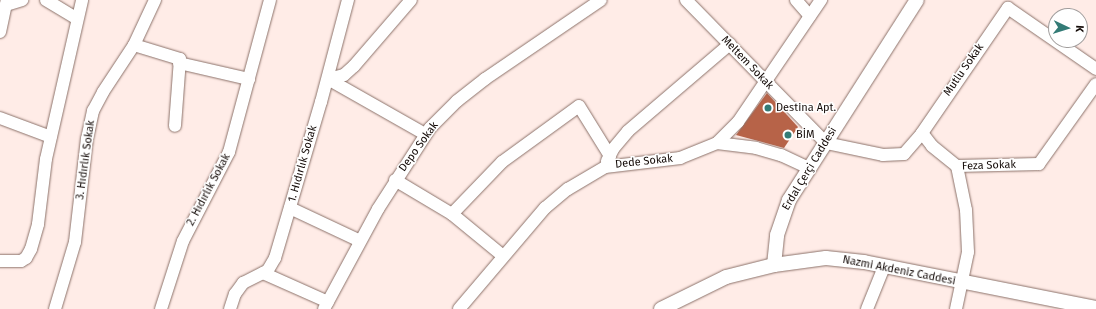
<!DOCTYPE html>
<html>
<head>
<meta charset="utf-8">
<style>
  body { margin:0 }
  #map { position:relative; width:1096px; height:309px; overflow:hidden; background:#ffece7; font-family:"Fira Sans",sans-serif }
  div>[style] { position:absolute }
  [style*='--x'] { left:calc(var(--x)*1px); top:calc(var(--y)*1px); width:calc(var(--w)*1px); rotate:calc(var(--a)*1deg) }
  .building>* { inset:0; background:#b76348 }
  .roads { filter:drop-shadow(0 0 1px #8c726a) drop-shadow(0 0 1px #8c726a) }
  .minor>* { height:12px; margin:-6px; padding:0 6px; transform-origin:6px; border-radius:6px; background:#fff }
  .tertiary>* { height:14px; margin:-7px; padding:0 7px; transform-origin:7px; border-radius:7px; background:#fff }
  .dots>* { width:11px; height:11px; translate:-50% -50%; box-sizing:border-box; border:2px solid #fff; border-radius:50% }
  span { translate:-50% -50%; white-space:nowrap; text-align:center; line-height:1.15; -webkit-text-stroke:3px #fff; paint-order:stroke }
  .street-label { font-size:11px; color:#140b08 }
  .poi-label { font-size:11px; color:#140b08 }
  .left { translate:0 -50%; text-align:left }
  .north { position:absolute; left:1048px; top:8px; width:40px; height:40px; box-sizing:border-box; background:#fff; border:1px solid #a19d9c; border-radius:50%; rotate:94deg; font-size:11px; font-weight:700; line-height:16px; text-align:center; color:#140b08 }
  .north::after { content:''; display:block; margin:auto; width:14px; height:18px; background:#337b76; clip-path:polygon(50% 0,100% 100%,50% 72%,0 100%) }
</style>
</head>
<body>
<div id="map">
  <div class="building">
    <div style="clip-path:polygon(767px 93px,798px 127px,784px 148px,736px 135px)"></div>
  </div>
  <div class="roads">
    <div class="minor">
      <div style="--x:46;--y:0;--w:35;--a:31"></div>
      <div style="--x:686;--y:0;--w:200;--a:45.6"></div>
      <div style="--x:826;--y:143;--w:58;--a:11.9"></div>
      <div style="--x:883;--y:155;--w:21;--a:-3"></div>
      <div style="--x:904;--y:154;--w:28;--a:-49"></div>
      <div style="--x:922;--y:133;--w:152;--a:-55.5"></div>
      <div style="--x:1008;--y:8;--w:107;--a:34.7"></div>
      <div style="--x:796;--y:0;--w:21;--a:49"></div>
      <div style="--x:6;--y:5;--w:17;--a:-17"></div>
      <div style="--x:0;--y:32;--w:33;--a:-78"></div>
      <div style="--x:134;--y:45;--w:48;--a:16.9"></div>
      <div style="--x:180;--y:59;--w:67;--a:94.3"></div>
      <div style="--x:179;--y:63;--w:72;--a:12.9"></div>
      <div style="--x:328;--y:79;--w:16;--a:-14"></div>
      <div style="--x:344;--y:75;--w:13;--a:-42"></div>
      <div style="--x:354;--y:66;--w:87;--a:-49.2"></div>
      <div style="--x:328;--y:79;--w:112;--a:29.6"></div>
      <div style="--x:0;--y:118;--w:54;--a:20.4"></div>
      <div style="--x:922;--y:133;--w:16;--a:52"></div>
      <div style="--x:932;--y:146;--w:32;--a:39"></div>
      <div style="--x:717;--y:143;--w:30;--a:-45"></div>
      <div style="--x:738;--y:122;--w:148;--a:-55.8"></div>
      <div style="--x:607;--y:161;--w:13;--a:-63"></div>
      <div style="--x:613;--y:149;--w:23;--a:-50"></div>
      <div style="--x:628;--y:131;--w:134;--a:-40.5"></div>
      <div style="--x:395;--y:180;--w:66;--a:30.8"></div>
      <div style="--x:452;--y:214;--w:66;--a:39.5"></div>
      <div style="--x:290;--y:208;--w:77;--a:25.2"></div>
      <div style="--x:452;--y:214;--w:72;--a:-46.1"></div>
      <div style="--x:502;--y:162;--w:95;--a:-36"></div>
      <div style="--x:579;--y:106;--w:59;--a:58.2"></div>
      <div style="--x:0;--y:261;--w:21;--a:0"></div>
      <div style="--x:21;--y:261;--w:6;--a:-31"></div>
      <div style="--x:26;--y:258;--w:10;--a:-61"></div>
      <div style="--x:31;--y:249;--w:26;--a:-74"></div>
      <div style="--x:38;--y:224;--w:65;--a:-83"></div>
      <div style="--x:46;--y:159;--w:163;--a:-77.2"></div>
      <div style="--x:263;--y:273;--w:71;--a:24"></div>
      <div style="--x:55;--y:309;--w:70;--a:-73.4"></div>
      <div style="--x:75;--y:242;--w:104;--a:-83.4"></div>
      <div style="--x:87;--y:139;--w:29;--a:-78"></div>
      <div style="--x:93;--y:111;--w:21;--a:-62"></div>
      <div style="--x:103;--y:92;--w:56;--a:-56.6"></div>
      <div style="--x:134;--y:45;--w:50;--a:-65"></div>
      <div style="--x:161;--y:309;--w:71;--a:-72.1"></div>
      <div style="--x:183;--y:241;--w:100;--a:-62.7"></div>
      <div style="--x:229;--y:152;--w:157;--a:-74.9"></div>
      <div style="--x:230;--y:309;--w:16;--a:-72"></div>
      <div style="--x:235;--y:294;--w:14;--a:-54"></div>
      <div style="--x:243;--y:283;--w:28;--a:-27"></div>
      <div style="--x:268;--y:270;--w:14;--a:-60"></div>
      <div style="--x:275;--y:258;--w:163;--a:-73.6"></div>
      <div style="--x:321;--y:102;--w:106;--a:-75.2"></div>
      <div style="--x:324;--y:309;--w:114;--a:-61.6"></div>
      <div style="--x:378;--y:209;--w:96;--a:-57.3"></div>
      <div style="--x:430;--y:128;--w:38;--a:-45"></div>
      <div style="--x:457;--y:101;--w:36;--a:-38"></div>
      <div style="--x:485;--y:79;--w:140;--a:-34.3"></div>
      <div style="--x:459;--y:309;--w:133;--a:-49.6"></div>
      <div style="--x:545;--y:208;--w:30;--a:-40"></div>
      <div style="--x:568;--y:189;--w:43;--a:-30.7"></div>
      <div style="--x:605;--y:167;--w:76;--a:-6.8"></div>
      <div style="--x:680;--y:158;--w:40;--a:-22"></div>
      <div style="--x:717;--y:143;--w:39;--a:7"></div>
      <div style="--x:756;--y:148;--w:26;--a:16"></div>
      <div style="--x:781;--y:155;--w:31;--a:25"></div>
      <div style="--x:867;--y:309;--w:45;--a:-68"></div>
      <div style="--x:956;--y:309;--w:58;--a:-78.1"></div>
      <div style="--x:968;--y:252;--w:42;--a:-92.7"></div>
      <div style="--x:966;--y:210;--w:45;--a:-101.6"></div>
      <div style="--x:957;--y:166;--w:82;--a:-1.4"></div>
      <div style="--x:1039;--y:164;--w:98;--a:-54.5"></div>
    </div>
    <div class="tertiary">
      <div style="--x:774;--y:265;--w:30;--a:-84"></div>
      <div style="--x:777;--y:235;--w:37;--a:-71"></div>
      <div style="--x:789;--y:200;--w:237;--a:-57.4"></div>
      <div style="--x:661;--y:309;--w:72;--a:-26.2"></div>
      <div style="--x:726;--y:277;--w:49;--a:-14"></div>
      <div style="--x:774;--y:265;--w:52;--a:-7.7"></div>
      <div style="--x:826;--y:258;--w:38;--a:6"></div>
      <div style="--x:864;--y:262;--w:237;--a:11.2"></div>
    </div>
  </div>
  <div class="dots">
    <div style="left:768px;top:108px;background:#337b76"></div>
    <div style="left:788px;top:135px;background:#337b76"></div>
  </div>
  <div class="street-label">
    <span style="left:747px;top:63px;rotate:46deg">Meltem Sokak</span>
    <span style="left:964px;top:70px;rotate:-55deg">Mutlu Sokak</span>
    <span style="left:419px;top:147px;rotate:-54deg">Depo Sokak</span>
    <span style="left:86px;top:160px;rotate:-82deg">3. Hıdırlık Sokak</span>
    <span style="left:644px;top:162px;rotate:-6deg">Dede Sokak</span>
    <span style="left:303px;top:164px;rotate:-74deg">1. Hıdırlık Sokak</span>
    <span style="left:989px;top:166px;rotate:-2deg">Feza Sokak</span>
    <span style="left:810px;top:169px;rotate:-59deg">Erdal Çerçi Caddesi</span>
    <span style="left:209px;top:190px;rotate:-62deg">2. Hıdırlık Sokak</span>
    <span style="left:899px;top:271px;rotate:11deg">Nazmi Akdeniz Caddesi</span>
  </div>
  <div class="poi-label">
    <span class="left" style="left:776px;top:108px">Destina Apt.</span>
    <span class="left" style="left:796px;top:135px">BİM</span>
  </div>
  <div class="north">K</div>
</div>
</body>
</html>
